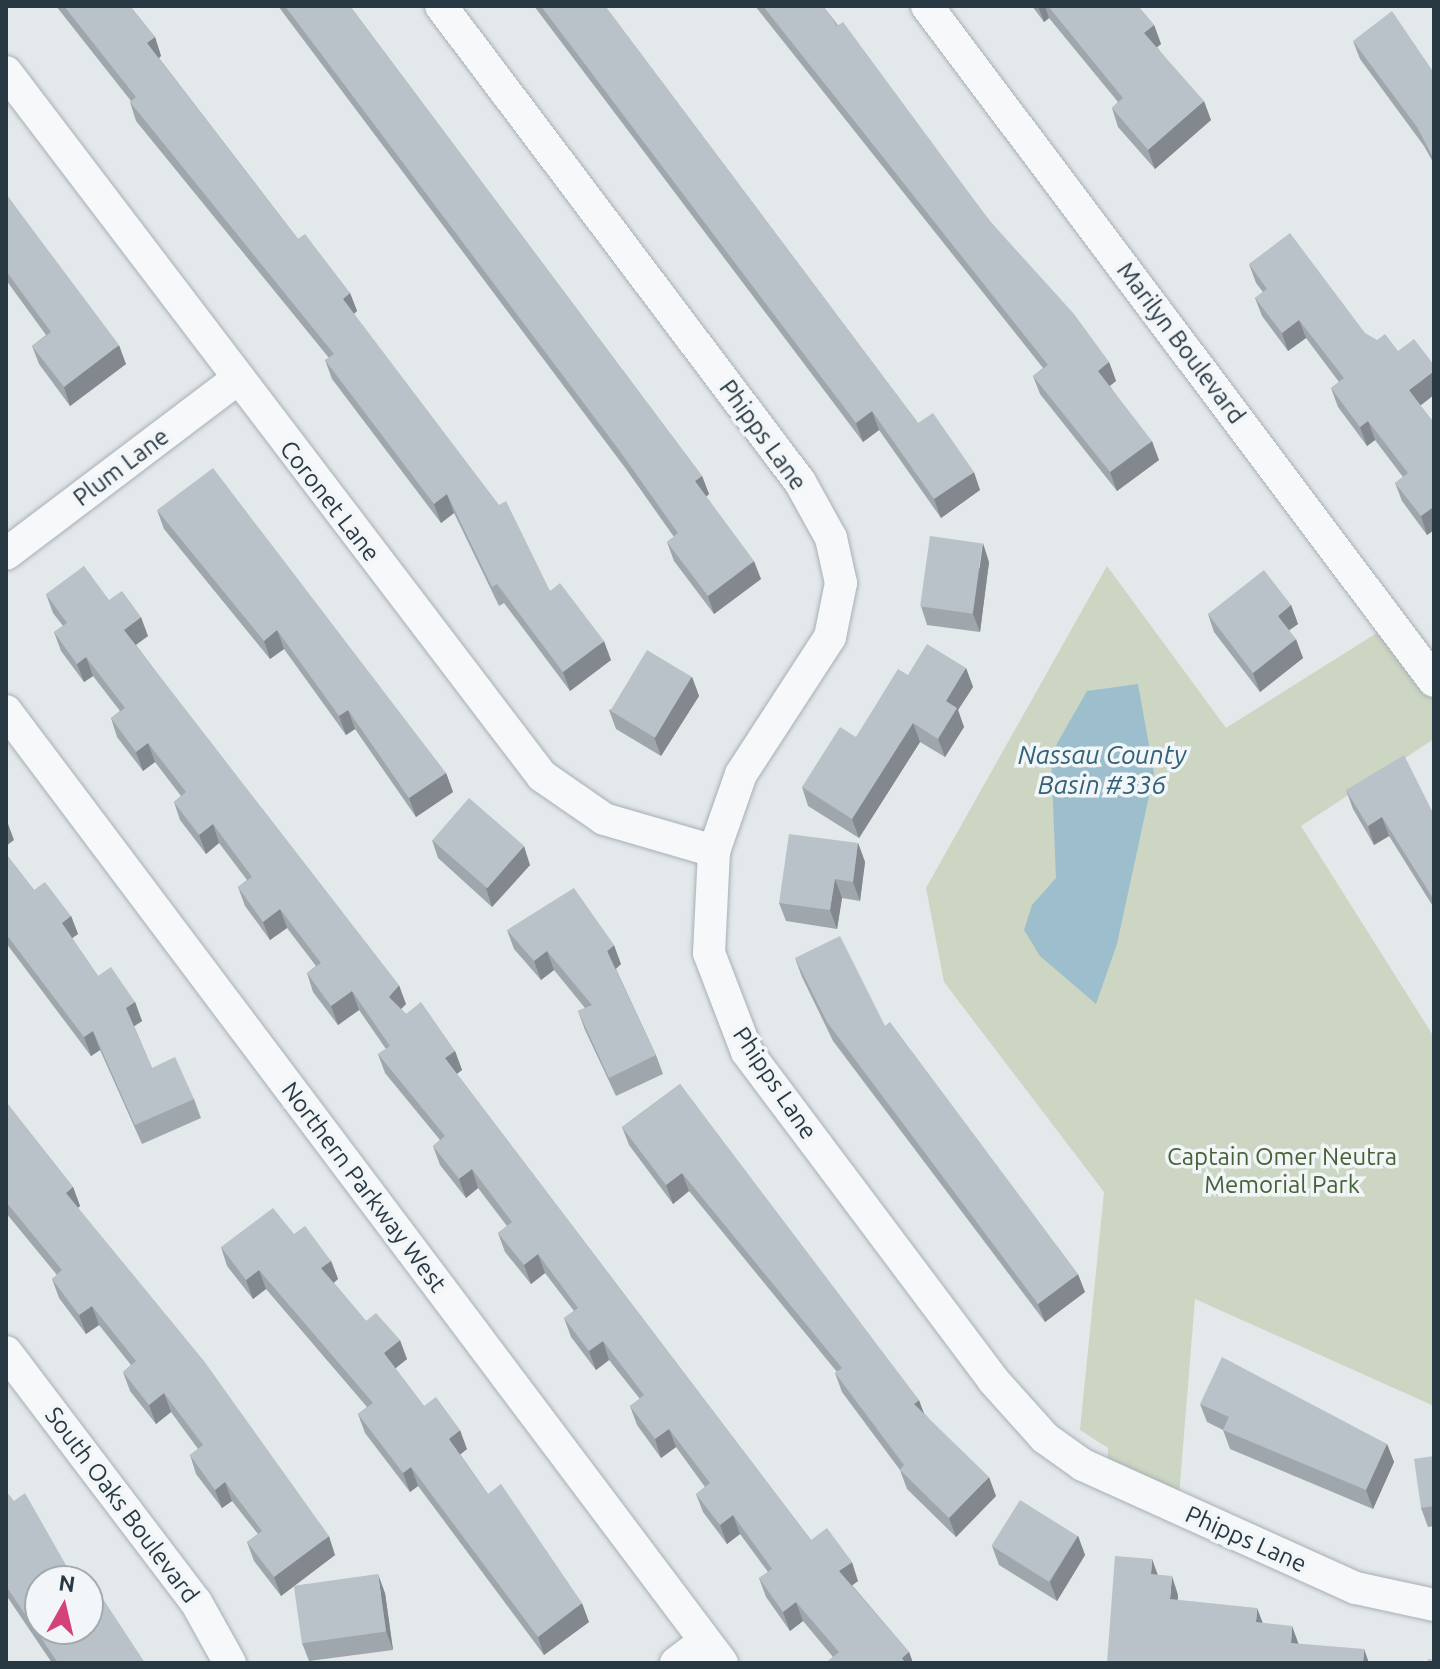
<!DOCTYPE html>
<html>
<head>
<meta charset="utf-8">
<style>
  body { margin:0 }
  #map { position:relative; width:1440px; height:1669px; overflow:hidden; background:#e3e8eb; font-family:Ubuntu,sans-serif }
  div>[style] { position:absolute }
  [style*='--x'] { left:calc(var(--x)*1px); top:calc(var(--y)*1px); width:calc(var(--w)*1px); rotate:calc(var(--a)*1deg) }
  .green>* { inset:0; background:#ccd6c3 }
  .water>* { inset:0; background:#9cbecd }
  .roads { filter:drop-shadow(0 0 2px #a7b0b6) drop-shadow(0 0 2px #a7b0b6) }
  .minor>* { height:32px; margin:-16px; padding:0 16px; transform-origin:16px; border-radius:16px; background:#f6f8f9 }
  .wall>* { inset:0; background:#9fa7ad }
  .shaded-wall>* { inset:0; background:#82888d }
  .building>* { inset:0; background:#b9c2c9; transform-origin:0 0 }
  span { translate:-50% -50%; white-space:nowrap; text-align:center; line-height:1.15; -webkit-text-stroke:7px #f2f6f8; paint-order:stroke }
  .street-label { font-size:24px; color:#293944 }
  .park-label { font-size:24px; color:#476136 }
  .water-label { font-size:26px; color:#31627a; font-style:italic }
  .frame { position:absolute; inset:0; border:8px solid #293944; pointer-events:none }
  .north { position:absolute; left:24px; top:1565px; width:80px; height:80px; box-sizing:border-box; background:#f2f6f8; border:2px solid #a2aab0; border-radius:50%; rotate:8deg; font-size:22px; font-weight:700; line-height:32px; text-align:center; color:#293944 }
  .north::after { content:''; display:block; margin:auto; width:28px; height:36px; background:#d44378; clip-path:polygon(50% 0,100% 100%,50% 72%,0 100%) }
</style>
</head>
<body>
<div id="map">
  <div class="green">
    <div style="clip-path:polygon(1107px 566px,1226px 728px,1391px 624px,1434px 683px,1434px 739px,1301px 826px,1434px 1037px,1434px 1406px,1195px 1299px,1178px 1508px,1107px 1476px,1108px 1448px,1080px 1430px,1104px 1192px,944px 982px,926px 888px)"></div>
  </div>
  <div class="water">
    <div style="clip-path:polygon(1138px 684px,1154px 773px,1117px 944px,1096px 1004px,1040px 956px,1024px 930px,1032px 905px,1056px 878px,1051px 754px,1087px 691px)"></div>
  </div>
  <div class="roads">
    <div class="minor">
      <div style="--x:441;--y:6;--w:596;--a:52.98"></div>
      <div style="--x:800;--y:482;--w:64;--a:61"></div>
      <div style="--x:831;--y:538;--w:46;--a:77.5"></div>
      <div style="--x:841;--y:583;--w:55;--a:101.5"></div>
      <div style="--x:830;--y:637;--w:163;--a:123"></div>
      <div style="--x:741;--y:774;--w:82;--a:109.3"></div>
      <div style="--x:714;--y:851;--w:102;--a:92.8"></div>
      <div style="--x:709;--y:953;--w:106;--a:69"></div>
      <div style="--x:747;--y:1052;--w:410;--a:53.1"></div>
      <div style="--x:993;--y:1380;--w:78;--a:48.1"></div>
      <div style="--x:1045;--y:1438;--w:47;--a:35.4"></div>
      <div style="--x:1083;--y:1465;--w:299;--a:24.3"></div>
      <div style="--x:1356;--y:1588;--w:80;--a:12.3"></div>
      <div style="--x:927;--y:6;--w:844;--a:53.09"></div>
      <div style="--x:6;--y:72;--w:885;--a:52.72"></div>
      <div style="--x:542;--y:776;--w:75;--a:34.7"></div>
      <div style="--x:604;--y:819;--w:115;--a:16.2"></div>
      <div style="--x:6;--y:554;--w:288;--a:-37.1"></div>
      <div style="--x:6;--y:711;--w:1191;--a:53.05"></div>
      <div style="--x:6;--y:1352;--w:314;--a:52.8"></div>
      <div style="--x:196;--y:1602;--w:70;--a:60.9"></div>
      <div style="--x:676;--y:1663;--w:36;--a:-37"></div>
    </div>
  </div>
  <div class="wall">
    <div style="clip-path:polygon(56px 6px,130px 6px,155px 37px,161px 56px,159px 58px,298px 239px,350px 293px,357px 311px,354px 314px,550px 591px,611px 660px,570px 691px,504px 603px,499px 606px,454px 513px,441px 523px,332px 379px,325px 360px,329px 358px,136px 121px,130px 102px,131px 101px)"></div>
    <div style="clip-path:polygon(278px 6px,350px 6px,702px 476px,709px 494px,706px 497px,761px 579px,714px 614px,674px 561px,667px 542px,674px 537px,626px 469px)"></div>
    <div style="clip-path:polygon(534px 6px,605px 6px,918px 423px,980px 490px,941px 518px,879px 430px,863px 442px)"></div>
    <div style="clip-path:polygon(755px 6px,823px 6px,989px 220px,1109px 362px,1116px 381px,1110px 386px,1159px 460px,1117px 491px,1040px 394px,1033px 376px,1043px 368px)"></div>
    <div style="clip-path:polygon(1032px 6px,1138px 6px,1154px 25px,1161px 44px,1157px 47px,1211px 120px,1155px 169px,1118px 127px,1112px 108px,1118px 102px,1049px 18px,1044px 22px)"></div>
    <div style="clip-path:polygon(1353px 41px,1434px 73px,1434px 164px,1424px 146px,1360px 59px)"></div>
    <div style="clip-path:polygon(6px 194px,126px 364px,70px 406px,39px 364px,32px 346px,46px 335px,6px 280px)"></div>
    <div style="clip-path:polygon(1249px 264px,1420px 405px,1434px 423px,1434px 530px,1427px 535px,1402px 501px,1395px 483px,1403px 477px,1375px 440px,1367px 446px,1338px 407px,1331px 388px,1339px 382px,1306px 338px,1288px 351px,1262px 316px,1255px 298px,1263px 292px,1256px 283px)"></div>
    <div style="clip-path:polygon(157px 510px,446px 773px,453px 792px,416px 817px,355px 729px,346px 735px,284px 649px,270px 659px,164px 529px)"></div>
    <div style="clip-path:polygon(989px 562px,980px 632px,927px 625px,921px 606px)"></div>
    <div style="clip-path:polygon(46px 594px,109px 600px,148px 636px,136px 645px,406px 1004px,401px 1009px,406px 1014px,455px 1051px,462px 1070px,457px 1074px,811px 1540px,858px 1581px,852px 1585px,909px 1652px,913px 1663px,826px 1663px,833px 1657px,803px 1621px,790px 1631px,766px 1597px,759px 1578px,768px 1572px,740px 1534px,727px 1544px,703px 1512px,696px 1494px,705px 1487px,676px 1447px,661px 1458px,637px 1425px,630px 1406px,640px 1399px,609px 1360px,596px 1370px,571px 1337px,564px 1318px,574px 1311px,545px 1273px,531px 1284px,505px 1252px,498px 1233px,507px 1226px,478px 1188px,466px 1198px,440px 1165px,433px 1146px,440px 1140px,385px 1073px,378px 1054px,386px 1049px,359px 1010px,338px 1025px,313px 992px,307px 973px,316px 966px,287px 928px,270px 940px,245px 906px,238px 887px,247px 880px,219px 843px,206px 854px,180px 820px,174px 802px,181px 796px,155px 762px,143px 771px,117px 737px,111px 718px,120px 711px,93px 676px,84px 682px,61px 651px,54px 632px,63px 626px,53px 613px)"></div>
    <div style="clip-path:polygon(1291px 605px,1298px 624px,1289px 630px,1303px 658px,1260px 692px,1214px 632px,1208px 614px)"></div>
    <div style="clip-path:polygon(966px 668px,973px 687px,958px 710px,964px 727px,945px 757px,920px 742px,859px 838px,808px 806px,802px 787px,856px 737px,908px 675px)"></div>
    <div style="clip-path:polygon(692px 677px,699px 696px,661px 756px,616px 729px,609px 710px)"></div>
    <div style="clip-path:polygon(1346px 790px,1434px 815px,1434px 908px,1389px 836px,1374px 845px,1353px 809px)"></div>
    <div style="clip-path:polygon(432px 840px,530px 865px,492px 907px,438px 858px)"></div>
    <div style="clip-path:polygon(858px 843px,865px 862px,860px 901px,842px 898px,837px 929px,786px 921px,779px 903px)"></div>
    <div style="clip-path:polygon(6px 854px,34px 890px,71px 916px,78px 934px,72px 938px,98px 976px,135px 1002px,142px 1021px,134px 1026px,152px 1068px,194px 1099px,201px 1118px,142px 1144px,100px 1050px,91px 1056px,6px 943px)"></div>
    <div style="clip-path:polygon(507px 930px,621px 964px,616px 969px,656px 1055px,663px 1074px,616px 1096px,585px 1030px,578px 1011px,585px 1008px,554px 970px,541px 980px,514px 949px)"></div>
    <div style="clip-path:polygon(795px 958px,1085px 1292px,1045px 1322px,833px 1041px,802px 977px)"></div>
    <div style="clip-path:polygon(680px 1084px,924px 1413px,996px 1496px,956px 1537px,907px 1489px,900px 1470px,842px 1392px,835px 1373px,837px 1372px,689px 1191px,673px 1204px,629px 1145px,622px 1127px)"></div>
    <div style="clip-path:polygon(6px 1102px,73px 1187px,80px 1206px,78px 1208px,335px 1555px,281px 1596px,254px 1561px,247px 1542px,258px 1534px,232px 1501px,222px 1508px,196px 1474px,190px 1455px,198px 1449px,171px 1412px,156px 1424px,130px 1391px,123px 1372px,131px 1365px,99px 1325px,86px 1334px,59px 1298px,52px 1279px,57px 1275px,6px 1213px)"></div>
    <div style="clip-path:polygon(294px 1234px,331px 1261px,338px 1279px,334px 1283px,366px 1321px,407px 1359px,395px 1368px,424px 1406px,467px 1449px,460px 1454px,488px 1494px,589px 1622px,544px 1655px,418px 1486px,410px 1492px,365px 1433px,358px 1414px,367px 1407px,266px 1289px,253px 1299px,227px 1266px,221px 1247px)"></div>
    <div style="clip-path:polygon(1200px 1404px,1387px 1444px,1394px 1462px,1373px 1509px,1230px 1449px,1223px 1430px,1207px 1422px)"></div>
    <div style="clip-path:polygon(1434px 1456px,1434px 1526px,1428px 1527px,1421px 1508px)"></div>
    <div style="clip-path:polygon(6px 1491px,40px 1581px,145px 1663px,52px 1663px,6px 1595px)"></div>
    <div style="clip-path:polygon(1078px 1536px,1085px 1555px,1057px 1601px,999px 1565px,992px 1546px)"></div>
    <div style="clip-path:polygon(385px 1593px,393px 1650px,309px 1661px,302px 1643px)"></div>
  </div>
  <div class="shaded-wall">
    <div style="clip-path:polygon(1038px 6px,1045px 6px,1049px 18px,1044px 22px)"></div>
    <div style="clip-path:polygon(1154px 25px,1161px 44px,1151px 52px,1144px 33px)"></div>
    <div style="clip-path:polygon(155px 37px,161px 56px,154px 62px,147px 43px)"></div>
    <div style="clip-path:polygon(1204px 101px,1211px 120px,1155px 169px,1148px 150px)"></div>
    <div style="clip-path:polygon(350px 293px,357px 311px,349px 317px,343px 299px)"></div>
    <div style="clip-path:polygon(1299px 320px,1306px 338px,1288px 351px,1282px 333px)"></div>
    <div style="clip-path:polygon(119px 345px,126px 364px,70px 406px,64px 387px)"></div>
    <div style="clip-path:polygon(1109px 362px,1116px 381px,1105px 389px,1098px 371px)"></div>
    <div style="clip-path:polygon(1434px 371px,1434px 395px,1416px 409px,1409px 390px)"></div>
    <div style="clip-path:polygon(872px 411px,879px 430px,863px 442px,856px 423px)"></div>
    <div style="clip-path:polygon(1368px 421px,1375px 440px,1367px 446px,1360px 427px)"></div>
    <div style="clip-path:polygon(1152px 441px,1159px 460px,1117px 491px,1110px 472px)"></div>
    <div style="clip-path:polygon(974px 472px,980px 490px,941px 518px,934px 499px)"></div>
    <div style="clip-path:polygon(702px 476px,709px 494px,701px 500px,695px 481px)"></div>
    <div style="clip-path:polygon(447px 494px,454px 513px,441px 523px,434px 504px)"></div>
    <div style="clip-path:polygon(1432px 508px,1434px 512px,1434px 530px,1427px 535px,1421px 516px)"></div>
    <div style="clip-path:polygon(983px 543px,989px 562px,980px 632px,973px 614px)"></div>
    <div style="clip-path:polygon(754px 561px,761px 579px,714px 614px,708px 596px)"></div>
    <div style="clip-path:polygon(1291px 605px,1298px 624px,1284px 634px,1278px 616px)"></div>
    <div style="clip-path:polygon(141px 617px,148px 636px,131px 648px,124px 630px)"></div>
    <div style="clip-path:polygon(277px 630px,284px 649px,270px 659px,264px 641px)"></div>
    <div style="clip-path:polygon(1296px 639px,1303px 658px,1260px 692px,1253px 673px)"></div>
    <div style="clip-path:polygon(604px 641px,611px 660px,570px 691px,563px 672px)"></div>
    <div style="clip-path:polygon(86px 657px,93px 676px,84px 682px,77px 664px)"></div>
    <div style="clip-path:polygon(966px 668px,973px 687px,958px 710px,964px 727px,945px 757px,938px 739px,946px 701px)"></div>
    <div style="clip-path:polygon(692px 677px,699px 696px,661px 756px,654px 737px)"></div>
    <div style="clip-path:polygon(348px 710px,355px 729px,346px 735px,339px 716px)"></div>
    <div style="clip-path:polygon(913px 723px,920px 742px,859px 838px,852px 819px)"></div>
    <div style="clip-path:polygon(148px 743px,155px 762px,143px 771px,136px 752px)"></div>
    <div style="clip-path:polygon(446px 773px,453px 792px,416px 817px,409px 798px)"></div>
    <div style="clip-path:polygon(1382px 817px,1389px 836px,1374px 845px,1368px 826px)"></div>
    <div style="clip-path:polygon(7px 821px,14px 840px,6px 846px,6px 822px)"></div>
    <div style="clip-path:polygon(213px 824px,219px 843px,206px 854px,199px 835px)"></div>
    <div style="clip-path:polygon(858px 843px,865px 862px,860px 901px,853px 882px)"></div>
    <div style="clip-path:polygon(524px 846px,530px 865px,492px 907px,486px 888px)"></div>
    <div style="clip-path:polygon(835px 879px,842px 898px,837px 929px,830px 910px)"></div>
    <div style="clip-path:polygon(280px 909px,287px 928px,270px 940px,263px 922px)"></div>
    <div style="clip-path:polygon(71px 916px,78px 934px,68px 941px,62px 923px)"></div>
    <div style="clip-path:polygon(614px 945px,621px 964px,614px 970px,607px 951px)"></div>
    <div style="clip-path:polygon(547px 951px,554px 970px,541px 980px,534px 961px)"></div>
    <div style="clip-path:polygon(399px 985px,406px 1004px,395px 1015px,389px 997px)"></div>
    <div style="clip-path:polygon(352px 991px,359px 1010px,338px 1025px,331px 1006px)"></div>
    <div style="clip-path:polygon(135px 1002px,142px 1021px,133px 1027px,126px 1008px)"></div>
    <div style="clip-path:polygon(93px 1031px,100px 1050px,91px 1056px,84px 1037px)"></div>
    <div style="clip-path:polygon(455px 1051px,462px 1070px,452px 1077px,445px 1058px)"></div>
    <div style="clip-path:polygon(472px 1169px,478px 1188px,466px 1198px,459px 1179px)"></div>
    <div style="clip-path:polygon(682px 1173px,689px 1191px,673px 1204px,666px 1185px)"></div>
    <div style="clip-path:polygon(73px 1187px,80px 1206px,72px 1212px,66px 1193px)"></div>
    <div style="clip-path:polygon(538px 1254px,545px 1273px,531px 1284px,524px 1265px)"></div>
    <div style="clip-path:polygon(331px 1261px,338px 1279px,328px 1287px,321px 1268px)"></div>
    <div style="clip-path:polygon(259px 1270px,266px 1289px,253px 1299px,246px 1280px)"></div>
    <div style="clip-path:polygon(1078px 1274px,1085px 1292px,1045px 1322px,1038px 1304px)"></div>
    <div style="clip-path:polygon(92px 1306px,99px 1325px,86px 1334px,79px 1315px)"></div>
    <div style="clip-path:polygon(400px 1340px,407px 1359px,391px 1372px,384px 1353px)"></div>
    <div style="clip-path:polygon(603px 1341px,609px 1360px,596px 1370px,589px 1351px)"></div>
    <div style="clip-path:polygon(164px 1393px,171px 1412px,156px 1424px,149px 1405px)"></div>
    <div style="clip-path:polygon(919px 1400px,926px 1419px,914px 1404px)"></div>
    <div style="clip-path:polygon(669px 1429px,676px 1447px,661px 1458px,655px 1439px)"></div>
    <div style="clip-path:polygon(460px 1430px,467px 1449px,456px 1458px,449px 1439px)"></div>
    <div style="clip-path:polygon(1387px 1444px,1394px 1462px,1373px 1509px,1366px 1490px)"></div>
    <div style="clip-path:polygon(411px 1467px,418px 1486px,410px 1492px,403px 1473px)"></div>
    <div style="clip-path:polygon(989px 1477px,996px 1496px,956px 1537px,949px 1518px)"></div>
    <div style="clip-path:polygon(225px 1482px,232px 1501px,222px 1508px,215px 1490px)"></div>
    <div style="clip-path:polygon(733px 1515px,740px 1534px,727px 1544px,720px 1525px)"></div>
    <div style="clip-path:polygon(329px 1536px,335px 1555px,281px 1596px,274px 1577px)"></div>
    <div style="clip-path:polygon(1078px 1536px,1085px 1555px,1057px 1601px,1050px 1582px)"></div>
    <div style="clip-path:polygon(1152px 1559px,1159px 1578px,1151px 1574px)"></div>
    <div style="clip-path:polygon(852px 1562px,858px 1581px,846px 1590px,839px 1571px)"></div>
    <div style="clip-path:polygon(378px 1574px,385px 1593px,393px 1650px,386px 1631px)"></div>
    <div style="clip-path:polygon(1172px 1576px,1178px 1595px,1177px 1618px,1170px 1599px)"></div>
    <div style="clip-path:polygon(796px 1602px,803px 1621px,790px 1631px,783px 1612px)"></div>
    <div style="clip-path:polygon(582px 1603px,589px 1622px,544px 1655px,538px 1637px)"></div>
    <div style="clip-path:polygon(1257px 1608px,1264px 1626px,1256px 1622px)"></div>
    <div style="clip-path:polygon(1292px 1626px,1299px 1645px,1291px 1643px)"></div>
    <div style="clip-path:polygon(1364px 1649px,1369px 1663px,1363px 1663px)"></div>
    <div style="clip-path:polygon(909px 1652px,913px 1663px,904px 1663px,902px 1658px)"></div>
  </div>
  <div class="building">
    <div style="clip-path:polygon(64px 6px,130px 6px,155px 37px,147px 43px,298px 239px,305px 234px,350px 293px,343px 299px,499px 505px,506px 501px,550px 591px,560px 583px,604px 641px,563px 672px,497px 584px,492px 587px,447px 494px,434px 504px,325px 360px,334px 354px,130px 102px,136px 97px)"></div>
    <div style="clip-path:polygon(285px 6px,350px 6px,702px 476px,695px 481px,754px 561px,708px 596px,667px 542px,678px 533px,619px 450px)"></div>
    <div style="clip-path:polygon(541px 6px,605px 6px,918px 423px,933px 413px,974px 472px,934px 499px,872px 411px,856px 423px)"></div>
    <div style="clip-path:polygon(763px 6px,823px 6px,837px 26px,843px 22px,989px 220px,1074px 314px,1109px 362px,1098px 371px,1152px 441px,1110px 472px,1033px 376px,1048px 365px)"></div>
    <div style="clip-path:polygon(1048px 6px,1138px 6px,1154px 25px,1144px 33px,1204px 101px,1148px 150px,1112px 108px,1123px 98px)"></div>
    <div style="clip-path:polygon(1392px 11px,1434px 73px,1434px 159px,1417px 127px,1353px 41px)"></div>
    <div style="clip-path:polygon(6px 194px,119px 345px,64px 387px,32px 346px,51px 332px,6px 271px)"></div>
    <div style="clip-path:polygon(1290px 233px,1365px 333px,1377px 340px,1385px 334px,1398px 351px,1414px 339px,1434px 365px,1434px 371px,1409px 390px,1434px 423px,1434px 510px,1432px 508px,1421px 516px,1395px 483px,1408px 473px,1368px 421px,1360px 427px,1331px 388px,1344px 378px,1299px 320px,1282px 333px,1255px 298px,1267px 289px,1249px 264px)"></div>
    <div style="clip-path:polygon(213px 468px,446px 773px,409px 798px,348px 710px,339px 716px,277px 630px,264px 641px,157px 510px)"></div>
    <div style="left:930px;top:536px;width:53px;height:71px;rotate:8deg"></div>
    <div style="clip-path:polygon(84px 566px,109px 600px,122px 591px,141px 617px,124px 630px,399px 985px,389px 997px,406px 1014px,421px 1002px,455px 1051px,445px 1058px,811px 1540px,827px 1528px,852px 1562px,839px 1571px,909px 1652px,902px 1658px,905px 1663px,826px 1663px,839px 1652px,796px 1602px,783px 1612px,759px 1578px,772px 1569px,733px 1515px,720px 1525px,696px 1494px,710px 1483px,669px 1429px,655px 1439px,630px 1406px,644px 1395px,603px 1341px,589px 1351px,564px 1318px,578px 1308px,538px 1254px,524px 1265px,498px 1233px,512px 1222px,472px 1169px,459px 1179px,433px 1146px,445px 1136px,378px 1054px,390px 1046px,352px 991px,331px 1006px,307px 973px,321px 963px,280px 909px,263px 922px,238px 887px,252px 877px,213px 824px,199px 835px,174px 802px,186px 792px,148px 743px,136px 752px,111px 718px,125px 708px,86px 657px,77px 664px,54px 632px,67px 623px,46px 594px)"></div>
    <div style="clip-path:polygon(1264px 570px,1291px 605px,1278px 616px,1296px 639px,1253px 673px,1208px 614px)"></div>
    <div style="clip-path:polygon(927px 644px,966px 668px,946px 701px,957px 708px,938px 739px,913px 723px,852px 819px,802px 787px,840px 727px,856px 737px,898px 669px,908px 675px)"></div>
    <div style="left:647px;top:650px;width:52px;height:71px;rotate:31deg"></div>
    <div style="clip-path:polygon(1404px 755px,1434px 815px,1434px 900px,1382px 817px,1368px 826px,1346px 790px)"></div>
    <div style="left:469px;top:798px;width:73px;height:56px;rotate:41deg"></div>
    <div style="clip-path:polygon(789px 834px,858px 843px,853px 882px,835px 879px,830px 910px,779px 903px)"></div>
    <div style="clip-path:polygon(6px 854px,34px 890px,45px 882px,71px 916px,62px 923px,98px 976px,111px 967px,135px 1002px,126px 1008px,152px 1068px,175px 1057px,194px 1099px,135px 1125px,93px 1031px,84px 1037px,6px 934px)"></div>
    <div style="clip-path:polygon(574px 888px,614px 945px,607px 951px,656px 1055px,609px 1078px,578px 1011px,592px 1005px,547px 951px,534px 961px,507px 930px)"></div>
    <div style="clip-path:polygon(840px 936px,885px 1026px,890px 1022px,1078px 1274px,1038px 1304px,827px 1022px,795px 958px)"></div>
    <div style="clip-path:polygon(680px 1084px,919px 1400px,914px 1404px,989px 1477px,949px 1518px,900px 1470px,904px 1465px,835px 1373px,842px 1368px,682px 1173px,666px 1185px,622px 1127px)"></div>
    <div style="clip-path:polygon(6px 1102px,73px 1187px,66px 1193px,204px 1361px,329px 1536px,274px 1577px,247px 1542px,262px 1531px,225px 1482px,215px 1490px,190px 1455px,203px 1445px,164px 1393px,149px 1405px,123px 1372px,136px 1361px,92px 1306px,79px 1315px,52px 1279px,62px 1270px,6px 1202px)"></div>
    <div style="clip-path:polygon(273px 1208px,294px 1234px,305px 1226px,331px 1261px,321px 1268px,366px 1321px,376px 1313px,400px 1340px,384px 1353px,424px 1406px,436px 1397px,460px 1430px,449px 1439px,488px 1494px,501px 1484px,582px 1603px,538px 1637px,411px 1467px,403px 1473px,358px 1414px,373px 1403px,259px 1270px,246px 1280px,221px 1247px)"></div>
    <div style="clip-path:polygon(1222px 1357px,1387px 1444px,1366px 1490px,1223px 1430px,1229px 1417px,1200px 1404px)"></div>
    <div style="clip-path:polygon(1434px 1456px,1434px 1506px,1421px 1508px,1414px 1459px)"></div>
    <div style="clip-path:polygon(6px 1491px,14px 1501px,25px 1493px,75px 1581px,40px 1581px,40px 1629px,88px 1629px,87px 1581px,90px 1579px,145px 1663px,58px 1663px,6px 1586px)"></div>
    <div style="left:1020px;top:1500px;width:68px;height:54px;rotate:32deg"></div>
    <div style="clip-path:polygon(1115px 1556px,1152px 1559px,1151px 1574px,1172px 1576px,1170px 1599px,1257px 1608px,1256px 1622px,1292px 1626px,1291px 1643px,1364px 1649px,1363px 1663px,1107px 1663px)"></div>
    <div style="left:378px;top:1574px;width:58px;height:85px;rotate:82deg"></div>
    <div style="clip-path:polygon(1428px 1659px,1434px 1660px,1434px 1663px,1428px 1663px)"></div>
  </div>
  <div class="street-label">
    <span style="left:1181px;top:343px;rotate:53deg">Marilyn Boulevard</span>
    <span style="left:763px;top:435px;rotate:54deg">Phipps Lane</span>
    <span style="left:121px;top:467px;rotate:-37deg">Plum Lane</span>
    <span style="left:330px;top:501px;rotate:52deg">Coronet Lane</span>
    <span style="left:775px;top:1083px;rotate:56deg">Phipps Lane</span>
    <span style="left:364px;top:1187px;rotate:53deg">Northern Parkway West</span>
    <span style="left:122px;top:1505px;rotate:53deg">South Oaks Boulevard</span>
    <span style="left:1246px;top:1539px;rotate:24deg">Phipps Lane</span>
  </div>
  <div class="park-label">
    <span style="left:1282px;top:1171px">Captain Omer Neutra<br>Memorial Park</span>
  </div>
  <div class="water-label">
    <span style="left:1102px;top:770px">Nassau County<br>Basin #336</span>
  </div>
  <div class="frame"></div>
  <div class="north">N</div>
</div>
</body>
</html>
